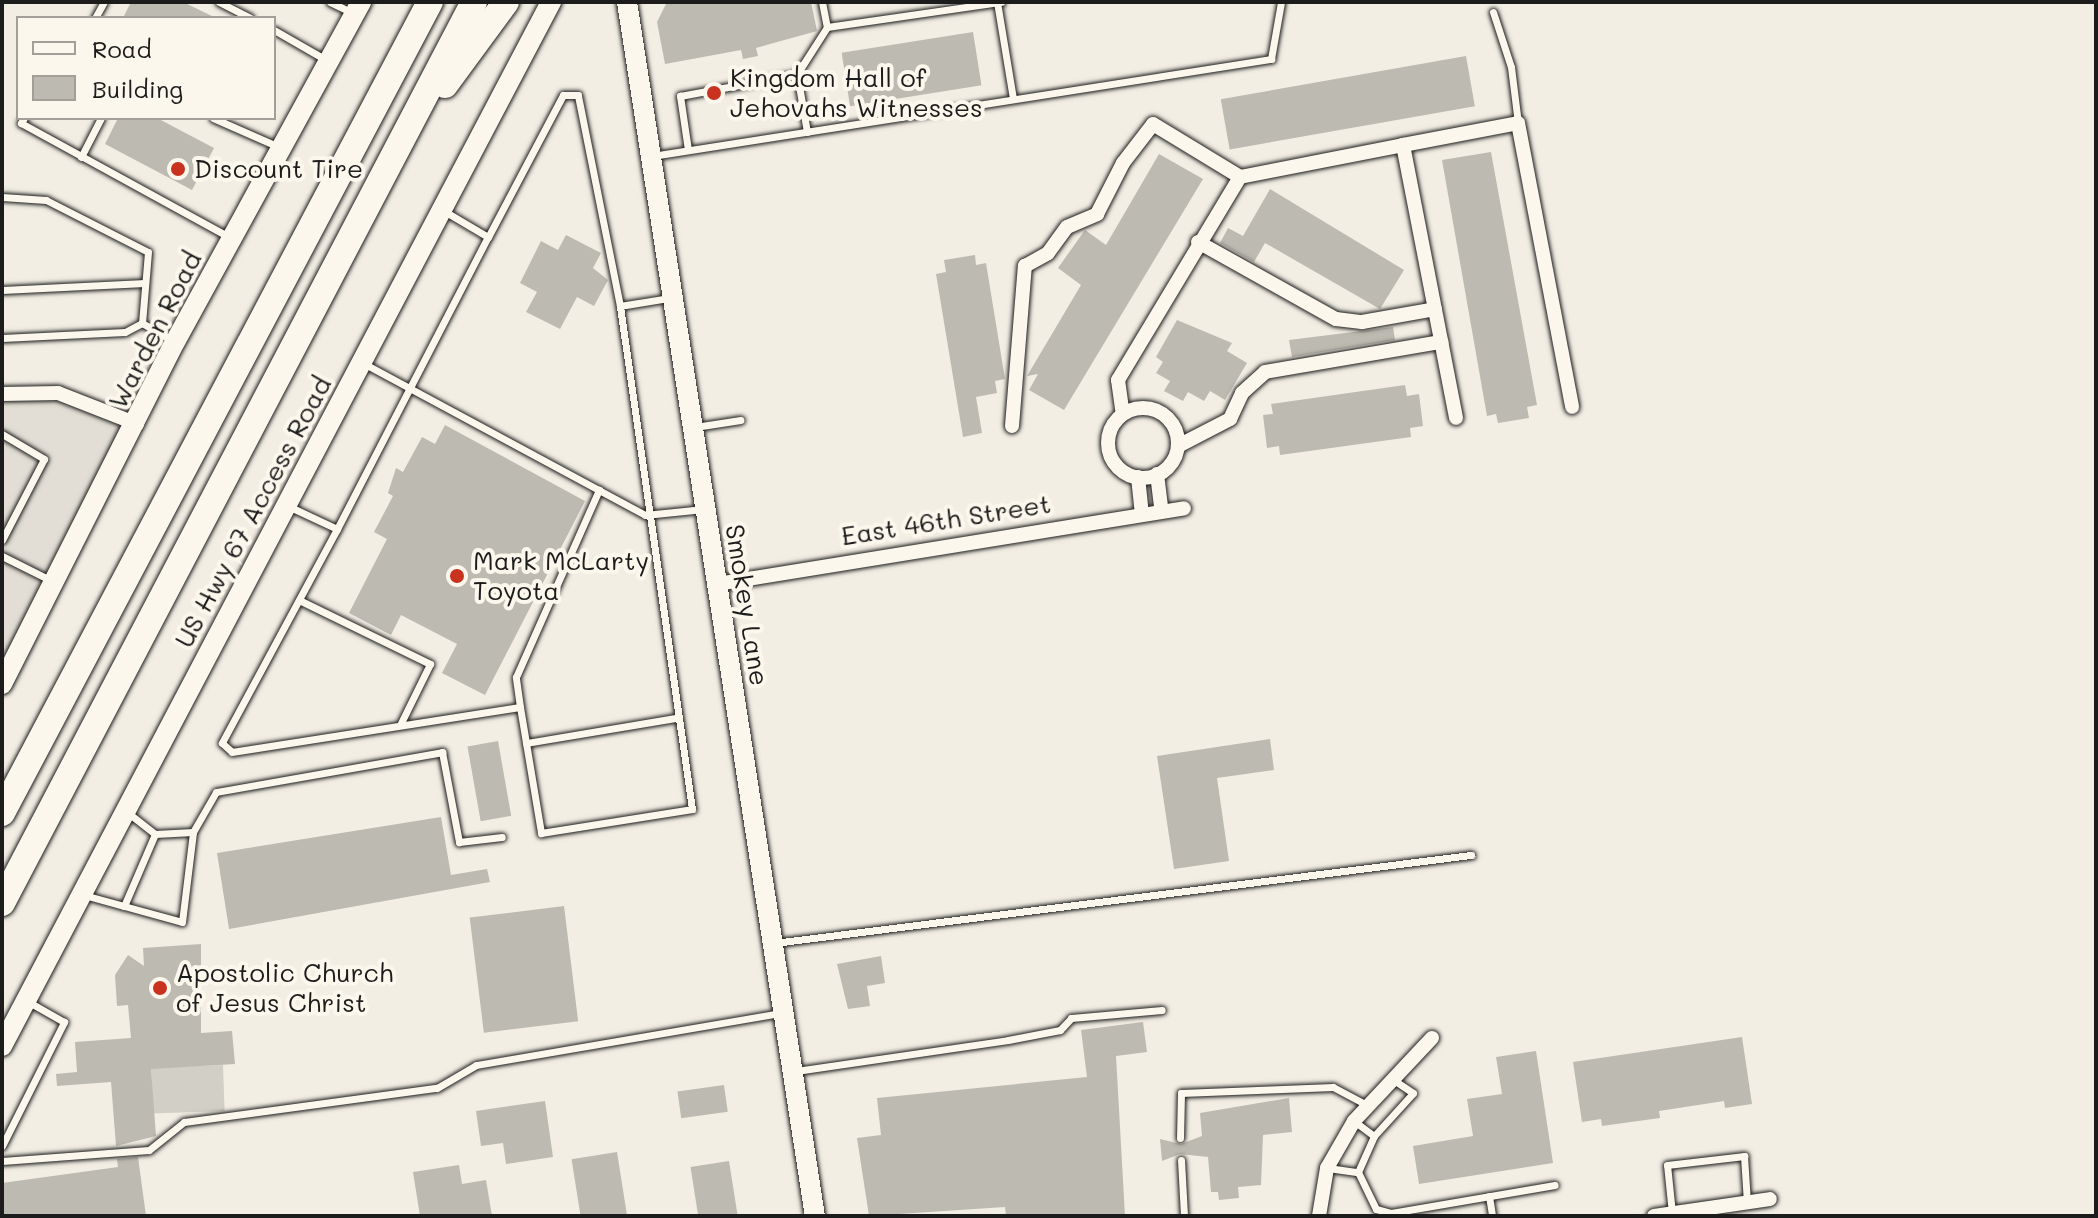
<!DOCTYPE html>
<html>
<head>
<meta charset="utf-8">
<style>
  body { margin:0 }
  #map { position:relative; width:2098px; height:1218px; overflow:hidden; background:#f2eee4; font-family:Mali,sans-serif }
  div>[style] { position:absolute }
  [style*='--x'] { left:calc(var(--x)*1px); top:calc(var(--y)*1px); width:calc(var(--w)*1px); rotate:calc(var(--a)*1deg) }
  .built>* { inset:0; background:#e2ded5 }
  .green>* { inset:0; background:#d2cfc6; transform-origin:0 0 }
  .building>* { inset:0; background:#bdbab1; transform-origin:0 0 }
  .roads { filter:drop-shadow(0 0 2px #1c1c1c) drop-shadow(0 0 2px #1c1c1c) }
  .lane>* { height:7px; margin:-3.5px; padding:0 3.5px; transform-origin:3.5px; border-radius:3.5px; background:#fbf7ec }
  .street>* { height:14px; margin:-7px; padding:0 7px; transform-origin:7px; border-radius:7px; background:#fbf7ec }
  .street>.ring { margin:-7px; padding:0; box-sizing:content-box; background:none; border:14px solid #fbf7ec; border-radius:50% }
  .secondary>* { height:20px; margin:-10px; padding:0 10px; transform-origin:10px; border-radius:10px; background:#fbf7ec }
  .highway>* { height:26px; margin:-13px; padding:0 13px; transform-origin:13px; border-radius:13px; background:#fbf7ec }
  .dots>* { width:22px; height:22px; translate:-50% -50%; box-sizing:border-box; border:4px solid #fbf7ec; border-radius:50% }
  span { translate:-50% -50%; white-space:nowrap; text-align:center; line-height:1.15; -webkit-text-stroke:8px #fbf7ec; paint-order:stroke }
  .poi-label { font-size:26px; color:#1c1c1c }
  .left { translate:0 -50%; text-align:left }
  .street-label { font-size:26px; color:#1c1c1c }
  .frame { position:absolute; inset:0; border:4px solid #1c1c1c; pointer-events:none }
  .legend { position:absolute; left:16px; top:16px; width:260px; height:104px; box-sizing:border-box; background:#fbf7ec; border:2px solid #a29f99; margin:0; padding:10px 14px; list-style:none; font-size:24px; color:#1c1c1c }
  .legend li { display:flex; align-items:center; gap:16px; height:40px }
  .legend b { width:40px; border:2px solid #a29f99 }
</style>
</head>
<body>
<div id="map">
  <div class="built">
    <div style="clip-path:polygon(44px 392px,137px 424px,2px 680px,2px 394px)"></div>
  </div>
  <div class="green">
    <div style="left:223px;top:1065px;width:46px;height:72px;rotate:88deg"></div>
  </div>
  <div class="building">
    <div style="clip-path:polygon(131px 2px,183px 2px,216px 18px,123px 18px)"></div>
    <div style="clip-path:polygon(667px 2px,811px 2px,817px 31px,756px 48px,758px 56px,743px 59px,741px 50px,665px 64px,657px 22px)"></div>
    <div style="left:973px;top:32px;width:54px;height:133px;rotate:81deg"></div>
    <div style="left:1466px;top:56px;width:51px;height:249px;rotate:80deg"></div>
    <div style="clip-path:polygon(118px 118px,157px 118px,214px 148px,192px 190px,105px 144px)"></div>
    <div style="clip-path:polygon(1491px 152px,1537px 405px,1527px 407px,1529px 418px,1498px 423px,1496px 414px,1487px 416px,1442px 160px)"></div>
    <div style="clip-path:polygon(1159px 154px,1203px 179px,1064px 410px,1029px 390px,1038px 374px,1027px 376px,1081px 285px,1058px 268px,1085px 230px,1106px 245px)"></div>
    <div style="clip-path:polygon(1270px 189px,1404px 270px,1380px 309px,1265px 243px,1254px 262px,1220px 243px,1228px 228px,1243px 236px)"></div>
    <div style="clip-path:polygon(566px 235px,601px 253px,593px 268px,608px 280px,594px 306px,577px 297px,560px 329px,526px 312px,537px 292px,520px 283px,541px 241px,558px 250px)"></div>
    <div style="clip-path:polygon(975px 255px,976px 265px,986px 263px,1005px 379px,995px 381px,997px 393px,976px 397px,982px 433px,963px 437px,936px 274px,946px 272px,944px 260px)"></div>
    <div style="clip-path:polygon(1177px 320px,1232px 343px,1227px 351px,1247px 363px,1225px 400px,1210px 391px,1204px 401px,1188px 392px,1183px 401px,1164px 391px,1170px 381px,1156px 373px,1163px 362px,1156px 357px)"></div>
    <div style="clip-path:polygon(1393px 327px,1395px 340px,1292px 357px,1289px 340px)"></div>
    <div style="clip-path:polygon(1405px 385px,1407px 396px,1419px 394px,1423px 426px,1410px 428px,1411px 437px,1280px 455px,1279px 446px,1267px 448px,1263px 415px,1273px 414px,1271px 404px)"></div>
    <div style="clip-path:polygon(445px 425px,585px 501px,485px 695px,442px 673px,457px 644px,401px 615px,391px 635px,349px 613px,387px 539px,374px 532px,393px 496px,388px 493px,396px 468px,403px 472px,422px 437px,435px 444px)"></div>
    <div style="clip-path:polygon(1270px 739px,1274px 770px,1217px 778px,1229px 861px,1174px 869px,1157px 756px)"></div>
    <div style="left:498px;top:741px;width:76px;height:31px;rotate:80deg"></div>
    <div style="clip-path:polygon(441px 817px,451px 875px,487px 869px,490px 882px,229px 929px,217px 853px)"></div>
    <div style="left:564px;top:906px;width:116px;height:95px;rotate:83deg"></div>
    <div style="clip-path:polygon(201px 944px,201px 1033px,232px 1031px,235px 1064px,151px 1069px,156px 1136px,116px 1146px,111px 1082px,57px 1086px,56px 1074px,77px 1072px,75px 1042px,131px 1038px,128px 1005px,117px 1006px,115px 975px,128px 955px,144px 966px,143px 948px)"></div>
    <div style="clip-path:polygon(881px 956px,885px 983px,867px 986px,870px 1006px,848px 1009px,837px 964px)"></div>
    <div style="clip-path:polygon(1143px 1022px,1147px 1052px,1116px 1056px,1125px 1216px,1006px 1216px,1005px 1207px,869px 1216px,857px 1138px,881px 1135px,877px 1098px,1087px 1077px,1081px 1030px)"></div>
    <div style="clip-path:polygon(1742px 1037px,1752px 1104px,1725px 1108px,1724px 1101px,1659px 1111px,1660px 1118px,1602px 1126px,1601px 1119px,1582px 1122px,1573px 1062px)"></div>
    <div style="clip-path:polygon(1536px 1051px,1553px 1163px,1419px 1184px,1413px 1146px,1473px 1136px,1467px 1099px,1502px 1094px,1496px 1057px)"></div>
    <div style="left:724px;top:1085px;width:27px;height:47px;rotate:82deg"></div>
    <div style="clip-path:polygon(1289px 1098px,1292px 1132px,1263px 1135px,1261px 1185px,1238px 1187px,1239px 1198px,1219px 1200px,1218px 1192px,1211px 1192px,1208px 1157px,1180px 1154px,1162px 1161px,1160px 1139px,1181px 1144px,1202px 1136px,1200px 1113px)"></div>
    <div style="clip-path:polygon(545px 1101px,553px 1157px,506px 1164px,503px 1143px,481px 1146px,476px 1111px)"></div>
    <div style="left:617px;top:1152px;width:65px;height:46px;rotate:81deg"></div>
    <div style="clip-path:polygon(138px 1157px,146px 1216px,2px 1216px,2px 1183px,118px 1167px,117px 1159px)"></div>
    <div style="left:729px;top:1161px;width:56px;height:39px;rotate:81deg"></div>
    <div style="clip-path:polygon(459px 1165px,462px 1184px,486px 1180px,492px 1216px,420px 1216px,413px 1172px)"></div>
  </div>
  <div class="roads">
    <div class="lane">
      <div style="--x:219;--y:2;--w:35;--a:27"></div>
      <div style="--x:330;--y:2;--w:25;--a:26"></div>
      <div style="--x:822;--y:2;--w:25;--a:79"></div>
      <div style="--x:827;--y:27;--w:176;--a:-8.2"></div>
      <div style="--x:997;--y:2;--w:98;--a:80.6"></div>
      <div style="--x:1493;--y:12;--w:58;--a:71.9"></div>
      <div style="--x:1511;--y:67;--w:56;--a:82.9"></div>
      <div style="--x:95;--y:18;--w:18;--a:-61"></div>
      <div style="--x:274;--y:30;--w:62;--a:29.9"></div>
      <div style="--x:24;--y:118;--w:6;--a:121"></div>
      <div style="--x:21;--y:123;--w:237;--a:28.7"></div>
      <div style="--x:213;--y:118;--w:72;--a:23.7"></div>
      <div style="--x:807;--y:132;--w:59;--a:-99.8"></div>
      <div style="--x:797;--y:74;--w:56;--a:-57.4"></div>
      <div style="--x:688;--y:150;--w:55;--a:-98.4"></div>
      <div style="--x:680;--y:96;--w:119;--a:-10.6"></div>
      <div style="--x:652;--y:156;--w:627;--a:-8.91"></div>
      <div style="--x:1271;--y:59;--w:58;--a:-80"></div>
      <div style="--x:81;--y:157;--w:44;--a:-62.9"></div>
      <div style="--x:2;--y:197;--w:44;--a:3.9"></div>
      <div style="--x:46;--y:200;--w:114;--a:27"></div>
      <div style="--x:148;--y:252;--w:71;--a:94.8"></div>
      <div style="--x:142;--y:323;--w:36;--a:30"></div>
      <div style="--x:2;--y:290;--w:143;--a:-2.8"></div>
      <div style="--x:620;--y:306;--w:50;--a:-9.3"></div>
      <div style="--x:2;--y:338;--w:123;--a:-2.8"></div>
      <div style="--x:125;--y:332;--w:19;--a:-28"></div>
      <div style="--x:363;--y:363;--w:320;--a:28.3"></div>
      <div style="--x:645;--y:515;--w:59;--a:-5.8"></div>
      <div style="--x:695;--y:427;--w:46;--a:-8.8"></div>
      <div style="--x:2;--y:434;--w:49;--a:30.8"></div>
      <div style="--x:44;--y:459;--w:91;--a:117.4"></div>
      <div style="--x:288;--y:506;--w:54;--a:25.1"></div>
      <div style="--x:337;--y:529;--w:329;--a:-62.7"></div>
      <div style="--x:337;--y:529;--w:243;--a:118.3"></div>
      <div style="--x:222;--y:743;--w:13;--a:42"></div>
      <div style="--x:232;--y:752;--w:291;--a:-8.9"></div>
      <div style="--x:520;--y:707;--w:128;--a:80.5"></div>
      <div style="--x:541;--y:833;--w:153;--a:-9"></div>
      <div style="--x:692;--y:809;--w:508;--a:-98.15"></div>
      <div style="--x:620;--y:306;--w:215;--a:-101.3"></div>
      <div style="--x:578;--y:95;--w:15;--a:180"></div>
      <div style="--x:563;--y:95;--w:161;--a:117.8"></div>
      <div style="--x:488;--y:237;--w:51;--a:-149.4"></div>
      <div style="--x:2;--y:556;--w:54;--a:26.6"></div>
      <div style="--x:299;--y:600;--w:146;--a:26"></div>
      <div style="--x:430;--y:664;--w:68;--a:116.2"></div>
      <div style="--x:520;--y:707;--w:30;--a:-98"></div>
      <div style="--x:516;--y:677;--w:205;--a:-66.1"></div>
      <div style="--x:526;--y:743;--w:151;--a:-9.5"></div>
      <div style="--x:155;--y:834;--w:38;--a:-3"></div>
      <div style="--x:193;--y:832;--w:46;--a:-60.1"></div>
      <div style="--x:216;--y:792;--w:230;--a:-10"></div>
      <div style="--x:442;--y:752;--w:92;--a:79.3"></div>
      <div style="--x:459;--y:842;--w:43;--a:-6.6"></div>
      <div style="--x:84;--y:895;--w:41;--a:15.4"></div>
      <div style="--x:124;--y:906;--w:78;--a:-66.7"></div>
      <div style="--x:155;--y:834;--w:36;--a:-142"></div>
      <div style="--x:124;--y:906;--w:60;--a:15.4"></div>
      <div style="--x:182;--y:922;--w:91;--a:-83"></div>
      <div style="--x:774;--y:943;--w:703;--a:-7.2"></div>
      <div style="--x:796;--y:1071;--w:214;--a:-8.3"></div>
      <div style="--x:1008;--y:1040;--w:53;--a:-10.9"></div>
      <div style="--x:1060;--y:1030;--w:16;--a:-47"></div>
      <div style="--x:1071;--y:1018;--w:91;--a:-5"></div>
      <div style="--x:1354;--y:1121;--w:25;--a:37"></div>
      <div style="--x:1180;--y:1138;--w:45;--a:-88.7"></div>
      <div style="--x:1181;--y:1093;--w:152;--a:-2.3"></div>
      <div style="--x:1333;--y:1087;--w:40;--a:28"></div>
      <div style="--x:2;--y:1146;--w:139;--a:-63.4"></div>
      <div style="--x:64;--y:1022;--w:43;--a:-150.4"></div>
      <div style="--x:1181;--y:1160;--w:56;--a:86.9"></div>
      <div style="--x:2;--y:1161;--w:147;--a:-4.3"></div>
      <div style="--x:149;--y:1150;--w:45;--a:-38.7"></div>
      <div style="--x:184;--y:1122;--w:255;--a:-7.7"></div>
      <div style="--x:437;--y:1088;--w:45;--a:-30.5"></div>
      <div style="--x:476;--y:1065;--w:309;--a:-9.7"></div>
      <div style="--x:1328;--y:1168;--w:30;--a:8"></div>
      <div style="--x:1358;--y:1172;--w:41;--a:64.1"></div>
      <div style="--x:1376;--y:1209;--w:16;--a:15"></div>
      <div style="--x:1391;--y:1213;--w:166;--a:-9.7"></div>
      <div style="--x:1358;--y:1172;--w:39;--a:-66"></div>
      <div style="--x:1374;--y:1136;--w:58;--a:-47.8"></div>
      <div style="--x:1413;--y:1093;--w:23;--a:-146"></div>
      <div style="--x:1489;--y:1196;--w:20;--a:81"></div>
      <div style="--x:1672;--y:1213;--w:48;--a:-95.9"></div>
      <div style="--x:1667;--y:1165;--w:78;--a:-6.7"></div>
      <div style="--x:1744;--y:1156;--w:46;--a:86.3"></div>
    </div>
    <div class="street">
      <div style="--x:1403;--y:145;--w:117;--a:-10.8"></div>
      <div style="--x:1518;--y:123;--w:289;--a:79.2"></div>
      <div style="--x:1240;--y:177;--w:166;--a:-11.1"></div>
      <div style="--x:1403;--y:145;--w:278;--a:79"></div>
      <div style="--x:1198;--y:242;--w:158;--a:29.2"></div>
      <div style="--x:1336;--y:319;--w:26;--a:7"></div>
      <div style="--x:1362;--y:322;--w:74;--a:-10.1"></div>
      <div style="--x:2;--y:394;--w:56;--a:-1"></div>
      <div style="--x:58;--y:393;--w:85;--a:21.4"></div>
      <div class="ring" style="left:1108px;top:408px;width:56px;height:56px"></div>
      <div style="--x:1012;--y:426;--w:161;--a:-85.4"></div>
      <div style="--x:1025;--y:266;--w:26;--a:-29"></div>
      <div style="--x:1048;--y:253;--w:32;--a:-54"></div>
      <div style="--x:1067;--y:227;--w:33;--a:-23"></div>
      <div style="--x:1097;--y:214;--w:57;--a:-63"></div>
      <div style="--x:1123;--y:163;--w:49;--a:-52.4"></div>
      <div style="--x:1153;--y:124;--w:102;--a:31.3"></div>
      <div style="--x:1240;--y:177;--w:237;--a:121"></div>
      <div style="--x:1118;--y:380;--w:34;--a:82"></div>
      <div style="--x:1178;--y:446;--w:59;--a:-27.4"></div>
      <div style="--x:1230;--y:419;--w:29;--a:-65"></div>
      <div style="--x:1242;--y:393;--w:31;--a:-42"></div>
      <div style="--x:1265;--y:372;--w:179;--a:-9.7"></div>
      <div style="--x:1157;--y:474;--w:38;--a:83"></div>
      <div style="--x:1138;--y:477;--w:37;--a:84"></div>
      <div style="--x:717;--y:584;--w:473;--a:-9.2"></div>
      <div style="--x:1319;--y:1216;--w:49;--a:-80.5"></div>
      <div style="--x:1327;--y:1168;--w:54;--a:-60.1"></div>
      <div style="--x:1354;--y:1121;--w:114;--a:-46.8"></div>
      <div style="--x:1654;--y:1216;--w:117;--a:-8.3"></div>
    </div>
    <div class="secondary">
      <div style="--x:627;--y:2;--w:1228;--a:81.2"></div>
      <div style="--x:2;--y:684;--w:383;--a:-63.2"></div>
      <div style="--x:175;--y:342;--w:388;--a:-61.3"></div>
      <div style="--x:2;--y:1046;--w:1180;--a:-62.26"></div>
    </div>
    <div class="highway">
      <div style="--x:445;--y:85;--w:103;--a:-53.7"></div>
      <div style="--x:2;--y:813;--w:917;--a:-62.18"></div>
      <div style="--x:2;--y:903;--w:1017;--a:-62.35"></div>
    </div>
  </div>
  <div class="dots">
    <div style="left:714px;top:93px;background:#c8321e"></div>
    <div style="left:178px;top:169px;background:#c8321e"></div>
    <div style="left:457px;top:576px;background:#c8321e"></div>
    <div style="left:160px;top:988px;background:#c8321e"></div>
  </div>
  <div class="poi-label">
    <span class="left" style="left:730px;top:93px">Kingdom Hall of<br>Jehovahs Witnesses</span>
    <span class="left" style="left:194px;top:169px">Discount Tire</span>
    <span class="left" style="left:473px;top:576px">Mark McLarty<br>Toyota</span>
    <span class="left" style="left:176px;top:988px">Apostolic Church<br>of Jesus Christ</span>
  </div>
  <div class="street-label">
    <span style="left:155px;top:330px;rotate:-63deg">Warden Road</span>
    <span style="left:253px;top:512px;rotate:-62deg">US Hwy 67 Access Road</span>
    <span style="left:946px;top:520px;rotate:-9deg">East 46th Street</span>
    <span style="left:747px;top:605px;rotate:81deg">Smokey Lane</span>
  </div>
  <div class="frame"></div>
  <ul class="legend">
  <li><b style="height:10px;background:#fbf7ec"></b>Road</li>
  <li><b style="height:22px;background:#bdbab1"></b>Building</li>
  </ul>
</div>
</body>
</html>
